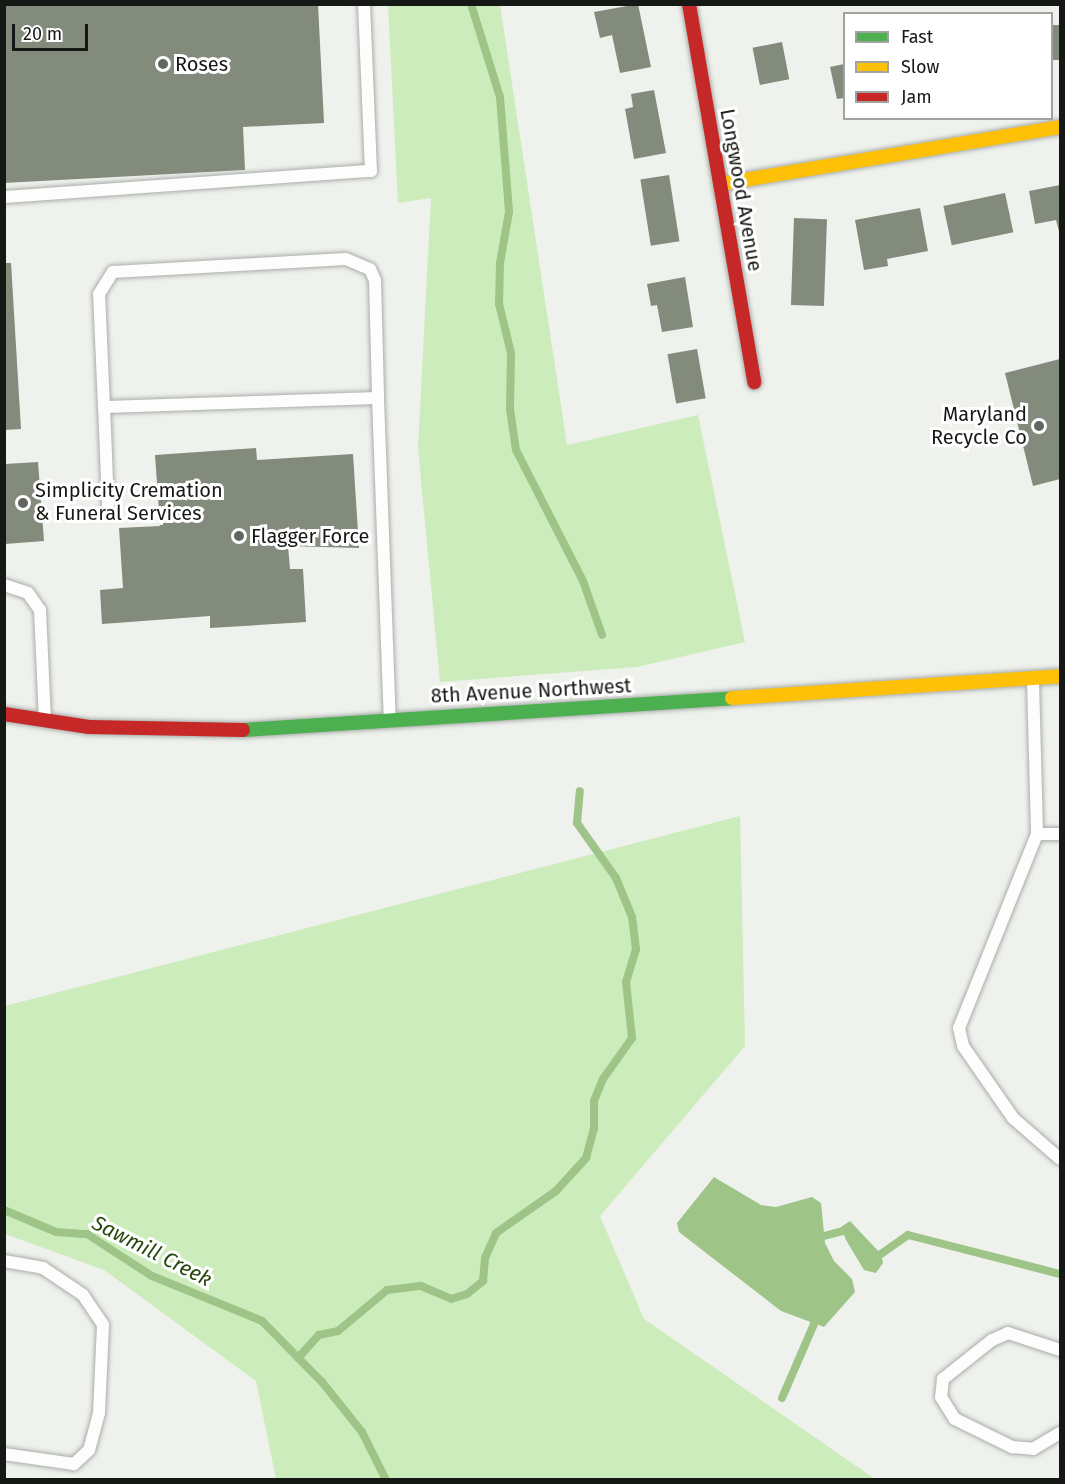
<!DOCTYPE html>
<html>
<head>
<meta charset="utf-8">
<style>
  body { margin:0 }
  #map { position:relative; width:1065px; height:1484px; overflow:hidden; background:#eef1ec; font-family:"Fira Sans",sans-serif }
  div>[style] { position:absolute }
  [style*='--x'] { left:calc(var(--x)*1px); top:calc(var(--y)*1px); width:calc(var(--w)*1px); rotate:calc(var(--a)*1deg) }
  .green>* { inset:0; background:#cdecbc }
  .water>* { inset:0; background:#9ec488 }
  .stream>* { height:8px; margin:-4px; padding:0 4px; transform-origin:4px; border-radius:4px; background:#9ec488 }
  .building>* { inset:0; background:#838b7c; transform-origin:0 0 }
  .roads { filter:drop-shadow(0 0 2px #aaada9) drop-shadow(0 0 2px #aaada9) }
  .lane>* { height:12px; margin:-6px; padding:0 6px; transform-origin:6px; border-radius:6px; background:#fcfdfc }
  .fast>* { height:14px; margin:-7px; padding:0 7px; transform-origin:7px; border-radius:7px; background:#4caf50 }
  .slow>* { height:14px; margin:-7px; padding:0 7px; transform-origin:7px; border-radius:7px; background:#ffc107 }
  .jam>* { height:14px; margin:-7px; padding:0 7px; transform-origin:7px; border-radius:7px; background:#c62828 }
  .dots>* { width:16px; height:16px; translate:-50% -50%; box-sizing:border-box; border:3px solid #fff; border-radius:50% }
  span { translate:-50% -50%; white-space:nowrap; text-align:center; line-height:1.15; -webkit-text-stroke:6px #fff; paint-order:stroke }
  .poi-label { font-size:20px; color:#151814 }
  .left { translate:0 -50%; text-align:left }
  .right { translate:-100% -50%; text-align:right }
  .street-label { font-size:20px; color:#151814 }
  .water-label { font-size:21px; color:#26480d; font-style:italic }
  .frame { position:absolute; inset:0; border:6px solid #151814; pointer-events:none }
  .legend { position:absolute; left:843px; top:12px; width:210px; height:108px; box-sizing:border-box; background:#fff; border:2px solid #a1a3a1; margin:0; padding:8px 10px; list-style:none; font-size:18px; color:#151814 }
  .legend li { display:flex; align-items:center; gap:12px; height:30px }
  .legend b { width:30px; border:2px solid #a1a3a1 }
  .scale { position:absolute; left:12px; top:24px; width:76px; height:27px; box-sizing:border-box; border:3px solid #151814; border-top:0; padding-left:8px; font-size:18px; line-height:21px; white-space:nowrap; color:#151814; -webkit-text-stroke:4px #fff; paint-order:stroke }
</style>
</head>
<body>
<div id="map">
  <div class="green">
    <div style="clip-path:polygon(388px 5px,500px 5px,567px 445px,698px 415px,745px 642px,637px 667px,440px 682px,418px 448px,431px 198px,398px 203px)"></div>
    <div style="clip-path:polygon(740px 816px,745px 1046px,600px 1216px,644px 1319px,875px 1479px,276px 1479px,256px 1381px,104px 1270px,5px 1234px,5px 1006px)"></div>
  </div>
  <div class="water">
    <div style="clip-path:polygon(714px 1177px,761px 1205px,776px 1207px,812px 1197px,821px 1203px,825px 1243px,834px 1261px,852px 1279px,855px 1292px,824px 1327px,781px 1311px,679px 1232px,677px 1223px)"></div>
    <div style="clip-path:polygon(850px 1221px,881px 1254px,883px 1263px,876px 1273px,864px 1270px,846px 1240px,841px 1227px)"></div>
  </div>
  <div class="stream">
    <div style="--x:471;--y:4;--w:97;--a:72.7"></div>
    <div style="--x:500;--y:97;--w:115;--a:85.5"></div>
    <div style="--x:509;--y:212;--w:52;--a:100"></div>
    <div style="--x:500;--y:263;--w:41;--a:91.4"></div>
    <div style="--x:499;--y:304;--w:50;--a:76.2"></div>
    <div style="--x:511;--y:353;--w:56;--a:91"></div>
    <div style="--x:510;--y:409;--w:41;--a:81.7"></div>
    <div style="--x:516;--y:450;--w:147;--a:62.9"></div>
    <div style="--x:583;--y:581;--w:57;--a:70.6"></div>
    <div style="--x:4;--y:1210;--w:56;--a:22.9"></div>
    <div style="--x:56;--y:1232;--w:31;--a:4"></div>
    <div style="--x:87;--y:1234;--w:77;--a:32.9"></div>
    <div style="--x:152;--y:1276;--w:119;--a:22.2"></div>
    <div style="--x:262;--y:1321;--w:86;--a:45.5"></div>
    <div style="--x:322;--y:1382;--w:64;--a:51.3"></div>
    <div style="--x:362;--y:1432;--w:54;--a:63.4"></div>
    <div style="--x:824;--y:1236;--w:20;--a:-15"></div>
    <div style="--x:881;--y:1254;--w:33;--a:-35"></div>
    <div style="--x:908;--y:1235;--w:157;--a:14.4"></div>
    <div style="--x:298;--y:1358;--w:31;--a:-48"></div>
    <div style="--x:319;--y:1335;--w:19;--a:-12"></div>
    <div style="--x:338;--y:1331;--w:64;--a:-39.9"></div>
    <div style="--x:387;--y:1290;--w:34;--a:-7"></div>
    <div style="--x:421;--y:1286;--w:33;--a:23"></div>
    <div style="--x:451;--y:1299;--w:17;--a:-17"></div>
    <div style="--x:467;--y:1294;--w:21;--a:-39"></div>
    <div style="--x:483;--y:1281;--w:23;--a:-85"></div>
    <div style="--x:485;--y:1258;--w:27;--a:-66"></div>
    <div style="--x:496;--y:1233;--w:73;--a:-35"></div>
    <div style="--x:556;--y:1191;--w:45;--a:-47.7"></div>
    <div style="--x:586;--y:1158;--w:30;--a:-75"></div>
    <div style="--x:594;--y:1129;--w:28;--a:-90"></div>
    <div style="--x:594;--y:1101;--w:24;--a:-68"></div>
    <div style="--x:603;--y:1079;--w:50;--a:-54.7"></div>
    <div style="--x:632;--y:1038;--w:56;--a:-96.1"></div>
    <div style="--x:626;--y:982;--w:34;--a:-73"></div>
    <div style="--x:636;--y:949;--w:32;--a:-97"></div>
    <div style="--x:632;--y:917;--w:42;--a:-112.3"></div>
    <div style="--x:616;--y:878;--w:67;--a:-125.3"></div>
    <div style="--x:577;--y:823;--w:32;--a:-85"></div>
    <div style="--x:782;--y:1398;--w:81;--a:-66.6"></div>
  </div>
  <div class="building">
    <div style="clip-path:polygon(4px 4px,318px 4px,324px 123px,243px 127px,245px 170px,4px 183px)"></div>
    <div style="clip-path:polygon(638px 4px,651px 67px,620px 73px,612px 35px,600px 38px,594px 12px)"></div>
    <div style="left:1060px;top:25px;width:35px;height:9px;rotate:90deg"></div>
    <div style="left:782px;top:42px;width:38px;height:30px;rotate:79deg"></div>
    <div style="clip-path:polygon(844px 64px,844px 98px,837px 99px,830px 67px)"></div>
    <div style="clip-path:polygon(654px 90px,666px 153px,634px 159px,625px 109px,633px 107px,631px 94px)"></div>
    <div style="left:669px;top:175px;width:67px;height:29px;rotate:81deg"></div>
    <div style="clip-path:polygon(1060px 185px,1060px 235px,1056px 220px,1035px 224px,1029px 191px)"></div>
    <div style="left:1005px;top:193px;width:40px;height:63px;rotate:78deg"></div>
    <div style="clip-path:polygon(920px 208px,928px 251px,887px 259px,888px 266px,864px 270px,855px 220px)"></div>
    <div style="left:794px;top:218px;width:33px;height:87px;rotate:2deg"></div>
    <div style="clip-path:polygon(4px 263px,11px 263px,21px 429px,4px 430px)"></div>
    <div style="clip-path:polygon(685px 277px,693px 327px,662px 332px,657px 305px,651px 306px,647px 284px)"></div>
    <div style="left:697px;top:349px;width:50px;height:30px;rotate:80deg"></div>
    <div style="clip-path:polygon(1060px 359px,1060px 479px,1033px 486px,1005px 373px)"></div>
    <div style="clip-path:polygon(256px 448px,257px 460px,353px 454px,359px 548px,288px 546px,290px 569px,303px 569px,306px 622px,210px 628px,210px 616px,102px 624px,100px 590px,123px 588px,119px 528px,160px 526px,155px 455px)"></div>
    <div style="clip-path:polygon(38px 462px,44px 541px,5px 544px,5px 464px)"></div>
  </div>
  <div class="roads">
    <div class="lane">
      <div style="--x:4;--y:197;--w:368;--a:-4.1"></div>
      <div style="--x:371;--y:171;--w:167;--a:-92.4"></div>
      <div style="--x:104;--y:407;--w:113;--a:-92.5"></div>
      <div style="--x:99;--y:294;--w:26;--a:-58"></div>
      <div style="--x:113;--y:272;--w:233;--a:-3.2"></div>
      <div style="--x:346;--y:259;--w:26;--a:23"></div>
      <div style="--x:370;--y:269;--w:12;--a:66"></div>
      <div style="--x:375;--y:280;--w:118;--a:88.5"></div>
      <div style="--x:108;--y:505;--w:98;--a:-92.3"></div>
      <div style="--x:104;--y:407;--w:274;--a:-1.9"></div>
      <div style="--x:378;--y:398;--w:321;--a:87.9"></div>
      <div style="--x:4;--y:585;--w:25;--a:18"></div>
      <div style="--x:28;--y:593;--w:21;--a:55"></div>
      <div style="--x:40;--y:610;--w:109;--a:87.4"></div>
      <div style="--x:1033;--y:680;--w:154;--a:88.5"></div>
      <div style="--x:1037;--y:834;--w:209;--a:111.9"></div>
      <div style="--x:959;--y:1028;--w:18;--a:77"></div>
      <div style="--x:963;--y:1046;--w:88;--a:55.2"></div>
      <div style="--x:1013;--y:1118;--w:62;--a:41.1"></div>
      <div style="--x:1037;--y:834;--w:23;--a:0"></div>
      <div style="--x:4;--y:1261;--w:40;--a:10"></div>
      <div style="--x:43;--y:1268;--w:48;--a:34"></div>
      <div style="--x:83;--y:1295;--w:36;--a:56"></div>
      <div style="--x:103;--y:1325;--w:88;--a:92.6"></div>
      <div style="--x:99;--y:1413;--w:38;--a:105"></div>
      <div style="--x:89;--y:1450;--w:21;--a:137"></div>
      <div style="--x:74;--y:1464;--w:71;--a:-171.9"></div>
      <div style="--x:1060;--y:1350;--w:55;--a:-161.9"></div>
      <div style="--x:1008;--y:1333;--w:17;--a:156"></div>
      <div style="--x:992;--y:1340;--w:63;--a:141.5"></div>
      <div style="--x:943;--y:1379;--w:18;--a:96"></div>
      <div style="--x:941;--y:1397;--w:26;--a:58"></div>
      <div style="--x:955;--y:1419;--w:64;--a:26.2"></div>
      <div style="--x:1012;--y:1447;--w:21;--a:5"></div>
      <div style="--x:1033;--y:1449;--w:31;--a:-31"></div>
    </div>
    <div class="fast">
      <div style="--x:243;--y:730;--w:490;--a:-3.7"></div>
    </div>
    <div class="slow">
      <div style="--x:720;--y:184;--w:345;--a:-9.5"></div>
      <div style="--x:732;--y:698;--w:329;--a:-3.8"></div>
    </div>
    <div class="jam">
      <div style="--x:689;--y:4;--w:384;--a:80.2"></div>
      <div style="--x:4;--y:714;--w:86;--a:8.7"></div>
      <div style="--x:89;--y:727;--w:154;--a:1.1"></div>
    </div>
  </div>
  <div class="dots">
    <div style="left:163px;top:64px;background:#616460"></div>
    <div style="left:1039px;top:426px;background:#616460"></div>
    <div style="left:23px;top:503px;background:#616460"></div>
    <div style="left:239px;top:536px;background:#616460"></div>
  </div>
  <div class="poi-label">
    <span class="left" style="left:175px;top:64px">Roses</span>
    <span class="right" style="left:1027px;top:426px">Maryland<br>Recycle Co</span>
    <span class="left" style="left:35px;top:502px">Simplicity Cremation<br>&amp; Funeral Services</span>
    <span class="left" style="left:251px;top:536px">Flagger Force</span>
  </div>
  <div class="street-label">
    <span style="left:741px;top:190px;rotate:80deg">Longwood Avenue</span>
    <span style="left:531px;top:691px;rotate:-3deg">8th Avenue Northwest</span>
  </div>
  <div class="water-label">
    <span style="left:152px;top:1251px;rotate:27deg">Sawmill Creek</span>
  </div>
  <div class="frame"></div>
  <ul class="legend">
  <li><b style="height:8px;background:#4caf50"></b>Fast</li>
  <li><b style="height:8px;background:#ffc107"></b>Slow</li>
  <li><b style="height:8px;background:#c62828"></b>Jam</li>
  </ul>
  <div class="scale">20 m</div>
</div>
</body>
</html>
